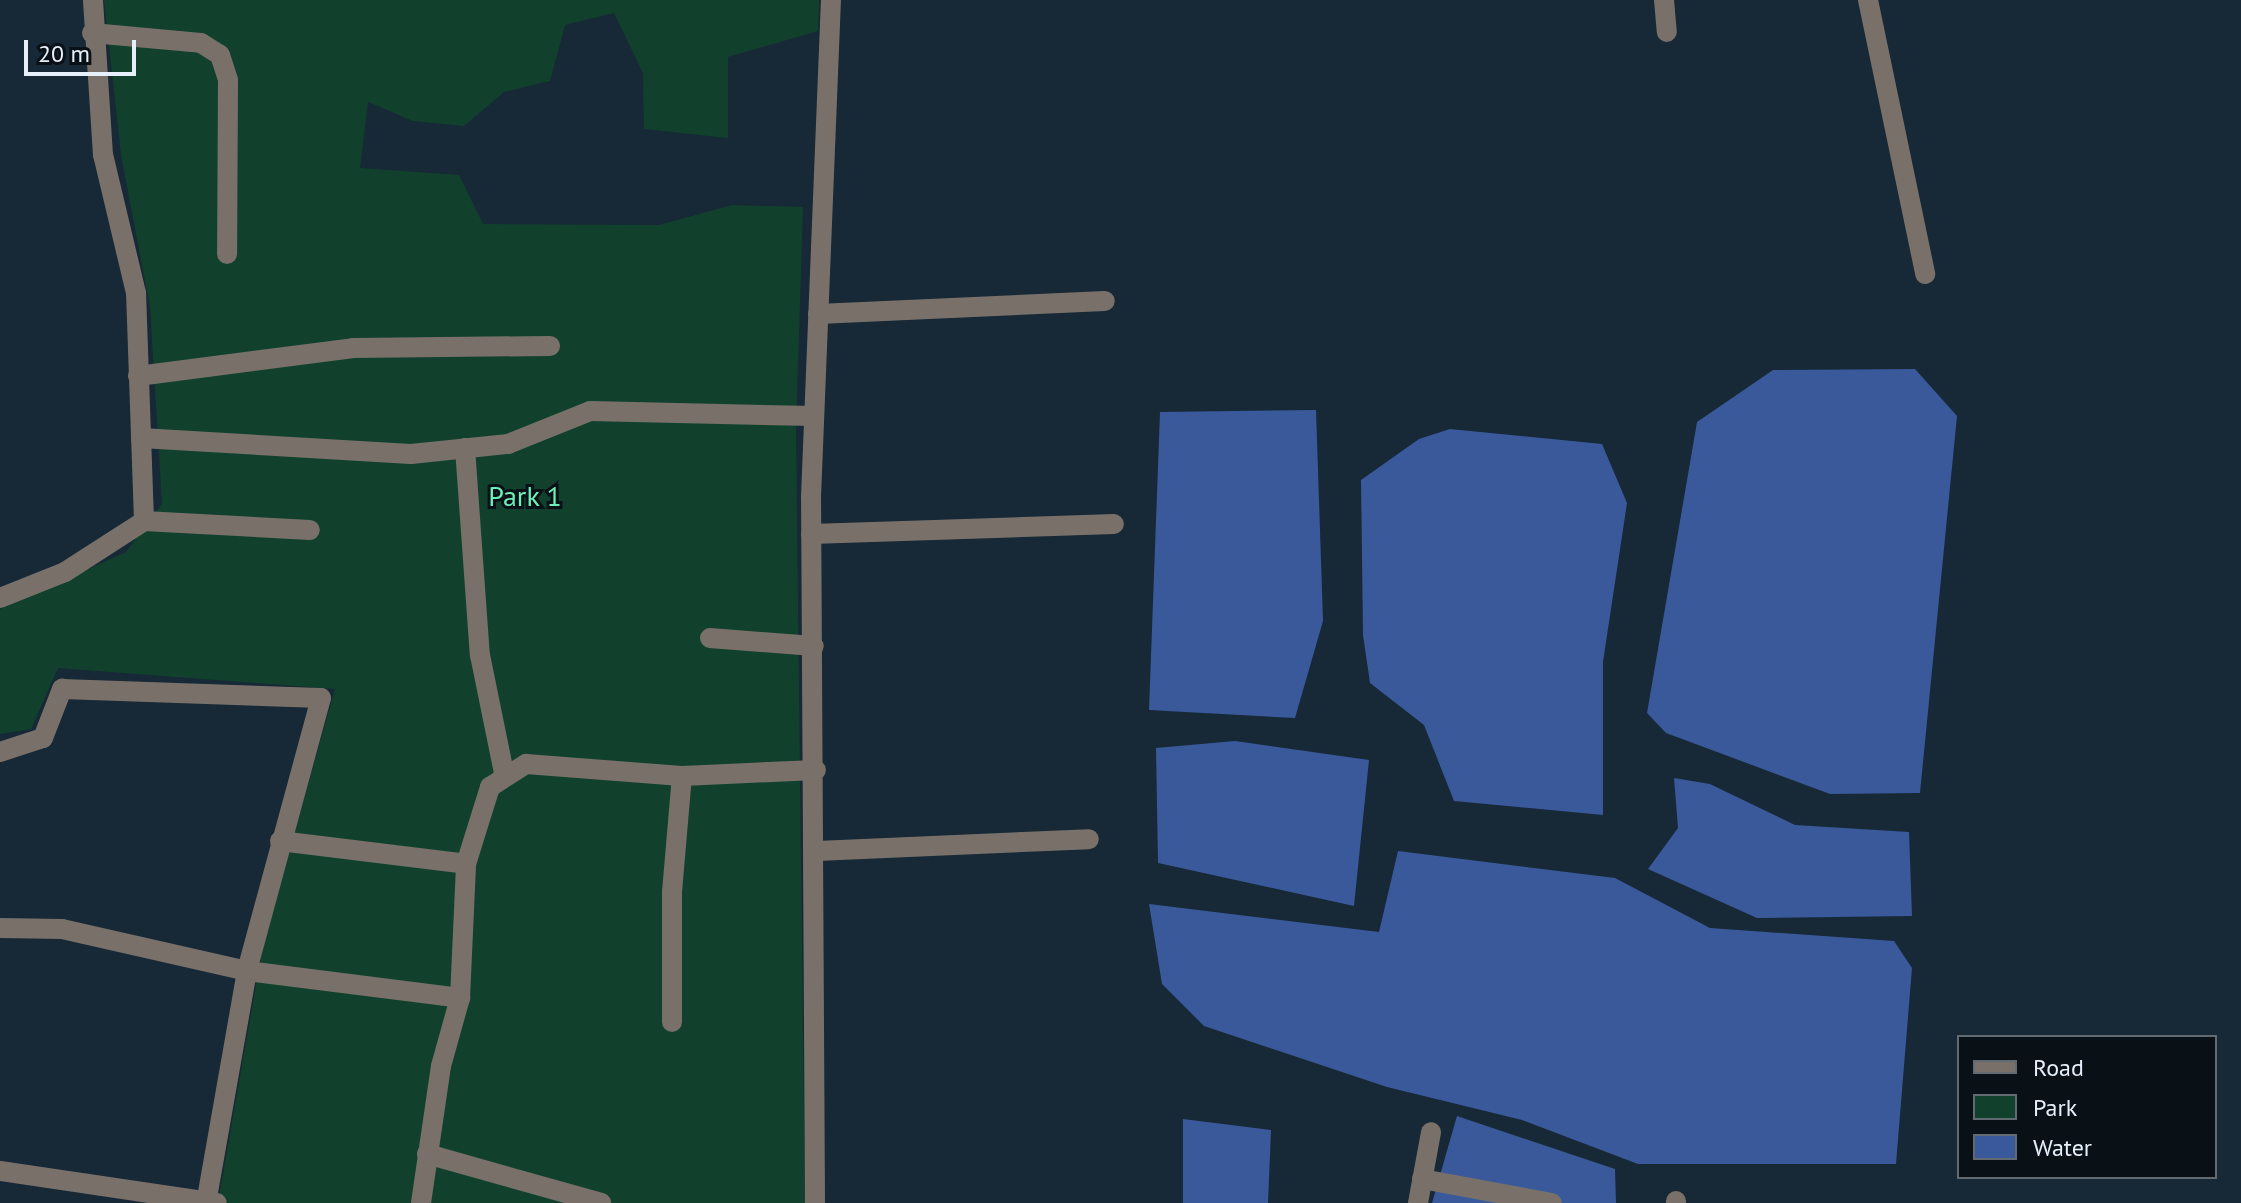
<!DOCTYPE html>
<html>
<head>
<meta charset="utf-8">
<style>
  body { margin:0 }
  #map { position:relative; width:2241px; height:1203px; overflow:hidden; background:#172836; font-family:"PT Sans",sans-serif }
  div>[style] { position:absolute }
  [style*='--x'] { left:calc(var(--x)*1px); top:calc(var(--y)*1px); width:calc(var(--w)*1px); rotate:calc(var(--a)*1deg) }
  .green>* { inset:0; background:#11412d }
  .water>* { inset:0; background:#39599b }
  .minor>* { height:20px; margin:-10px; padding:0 10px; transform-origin:10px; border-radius:10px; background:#797169 }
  span { translate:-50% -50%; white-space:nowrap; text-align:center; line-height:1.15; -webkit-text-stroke:6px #091016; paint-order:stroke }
  .park-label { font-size:28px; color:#6df0b7 }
  .legend { position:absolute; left:1957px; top:1035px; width:260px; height:144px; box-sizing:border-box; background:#091016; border:2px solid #616a71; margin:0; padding:10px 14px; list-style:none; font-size:24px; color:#e5f0fa }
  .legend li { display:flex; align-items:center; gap:16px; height:40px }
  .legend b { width:40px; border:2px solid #616a71 }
  .scale { position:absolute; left:24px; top:40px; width:112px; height:36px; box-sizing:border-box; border:4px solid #e5f0fa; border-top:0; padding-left:10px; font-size:24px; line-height:28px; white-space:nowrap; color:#e5f0fa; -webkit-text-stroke:6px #091016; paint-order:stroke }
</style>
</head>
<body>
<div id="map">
  <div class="green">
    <div style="clip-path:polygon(104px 0,819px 0,818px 31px,728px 57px,728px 138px,644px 129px,643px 73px,614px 13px,565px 25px,550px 81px,504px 92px,464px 126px,413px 121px,368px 102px,360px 168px,459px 175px,483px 224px,659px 225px,732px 205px,803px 207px,796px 430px,805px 1203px,218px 1203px,263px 945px,335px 689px,58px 668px,31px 729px,0 734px,0 609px,126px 552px,162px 504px,150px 307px,121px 155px)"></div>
  </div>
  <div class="water">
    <div style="clip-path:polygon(1915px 369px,1957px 416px,1920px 793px,1830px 794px,1666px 733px,1647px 713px,1697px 422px,1773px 370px)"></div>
    <div style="clip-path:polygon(1316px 410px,1323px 621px,1295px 718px,1149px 710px,1160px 412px)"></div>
    <div style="clip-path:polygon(1450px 429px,1602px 444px,1627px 503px,1603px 662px,1603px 815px,1454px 801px,1424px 725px,1370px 683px,1363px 635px,1361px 480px,1419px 439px)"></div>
    <div style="clip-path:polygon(1235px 741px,1369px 760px,1354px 906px,1158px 863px,1156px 748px)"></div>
    <div style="clip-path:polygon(1674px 778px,1710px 784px,1795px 825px,1909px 832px,1912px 916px,1757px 918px,1648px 869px,1678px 828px)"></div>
    <div style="clip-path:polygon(1398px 851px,1615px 878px,1710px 928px,1894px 941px,1912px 968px,1896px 1164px,1638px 1164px,1522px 1120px,1387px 1087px,1204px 1026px,1162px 984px,1149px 904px,1379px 932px)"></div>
    <div style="clip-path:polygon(1457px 1116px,1615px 1169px,1616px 1203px,1432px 1203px)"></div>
    <div style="clip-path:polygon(1183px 1119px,1271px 1130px,1268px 1203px,1183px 1203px)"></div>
  </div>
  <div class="minor">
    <div style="--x:1664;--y:0;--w:32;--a:85"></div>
    <div style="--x:1868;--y:0;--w:280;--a:78.2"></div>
    <div style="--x:92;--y:33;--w:109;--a:5.2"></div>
    <div style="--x:201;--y:43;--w:22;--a:32"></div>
    <div style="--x:220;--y:55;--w:26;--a:72"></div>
    <div style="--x:228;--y:80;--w:174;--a:90.3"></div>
    <div style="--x:818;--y:314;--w:287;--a:-2.6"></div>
    <div style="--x:138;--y:376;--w:217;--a:-7.4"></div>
    <div style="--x:353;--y:348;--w:197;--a:-0.6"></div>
    <div style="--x:141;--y:438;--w:270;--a:3.4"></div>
    <div style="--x:411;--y:454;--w:98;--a:-5.9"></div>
    <div style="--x:508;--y:444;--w:88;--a:-21.9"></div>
    <div style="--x:590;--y:411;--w:224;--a:1.3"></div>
    <div style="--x:465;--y:448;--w:208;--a:85.9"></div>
    <div style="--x:480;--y:655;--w:120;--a:78.5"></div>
    <div style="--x:144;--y:521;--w:166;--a:3.1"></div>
    <div style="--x:811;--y:534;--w:303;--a:-1.9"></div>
    <div style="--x:0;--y:598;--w:70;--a:-21.8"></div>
    <div style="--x:65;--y:572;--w:94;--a:-32.8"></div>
    <div style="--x:144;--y:521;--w:228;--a:-92"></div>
    <div style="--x:136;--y:293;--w:142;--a:-103.4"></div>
    <div style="--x:103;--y:155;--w:155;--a:-93.7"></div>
    <div style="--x:710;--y:638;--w:104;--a:4.4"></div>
    <div style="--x:0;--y:752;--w:45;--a:-18"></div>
    <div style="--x:43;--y:738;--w:53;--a:-68.8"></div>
    <div style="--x:62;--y:689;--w:259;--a:2"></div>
    <div style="--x:321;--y:698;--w:283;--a:105.2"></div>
    <div style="--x:247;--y:971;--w:236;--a:100"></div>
    <div style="--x:280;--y:841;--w:187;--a:7"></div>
    <div style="--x:817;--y:851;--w:272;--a:-2.5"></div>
    <div style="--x:0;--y:928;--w:62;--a:0.9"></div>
    <div style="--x:62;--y:929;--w:190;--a:12.8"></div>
    <div style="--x:247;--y:971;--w:215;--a:7.2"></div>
    <div style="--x:672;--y:1022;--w:130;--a:-90"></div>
    <div style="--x:672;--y:892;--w:116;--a:-85.1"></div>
    <div style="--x:427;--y:1154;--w:181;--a:15.7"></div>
    <div style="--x:0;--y:1171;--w:219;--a:8.4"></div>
    <div style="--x:1422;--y:1179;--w:132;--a:10.5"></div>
    <div style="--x:421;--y:1203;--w:138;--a:-81.7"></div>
    <div style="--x:441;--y:1066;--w:71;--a:-74.4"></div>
    <div style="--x:460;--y:998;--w:134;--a:-87.4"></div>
    <div style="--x:466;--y:864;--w:81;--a:-72.7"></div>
    <div style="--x:490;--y:787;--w:43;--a:-32.6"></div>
    <div style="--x:526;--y:764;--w:156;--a:4.4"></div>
    <div style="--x:682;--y:776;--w:134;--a:-2.6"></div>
    <div style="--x:815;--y:1203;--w:706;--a:-90.32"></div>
    <div style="--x:811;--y:497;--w:497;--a:-87.7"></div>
    <div style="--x:1418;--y:1203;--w:72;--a:-79.6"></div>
    <div style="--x:1676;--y:1203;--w:2;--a:-90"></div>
  </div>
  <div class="park-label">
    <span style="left:525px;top:496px">Park 1</span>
  </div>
  <ul class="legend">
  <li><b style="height:10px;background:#797169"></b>Road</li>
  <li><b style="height:22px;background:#11412d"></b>Park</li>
  <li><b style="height:22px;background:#39599b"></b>Water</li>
  </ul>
  <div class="scale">20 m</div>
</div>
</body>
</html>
